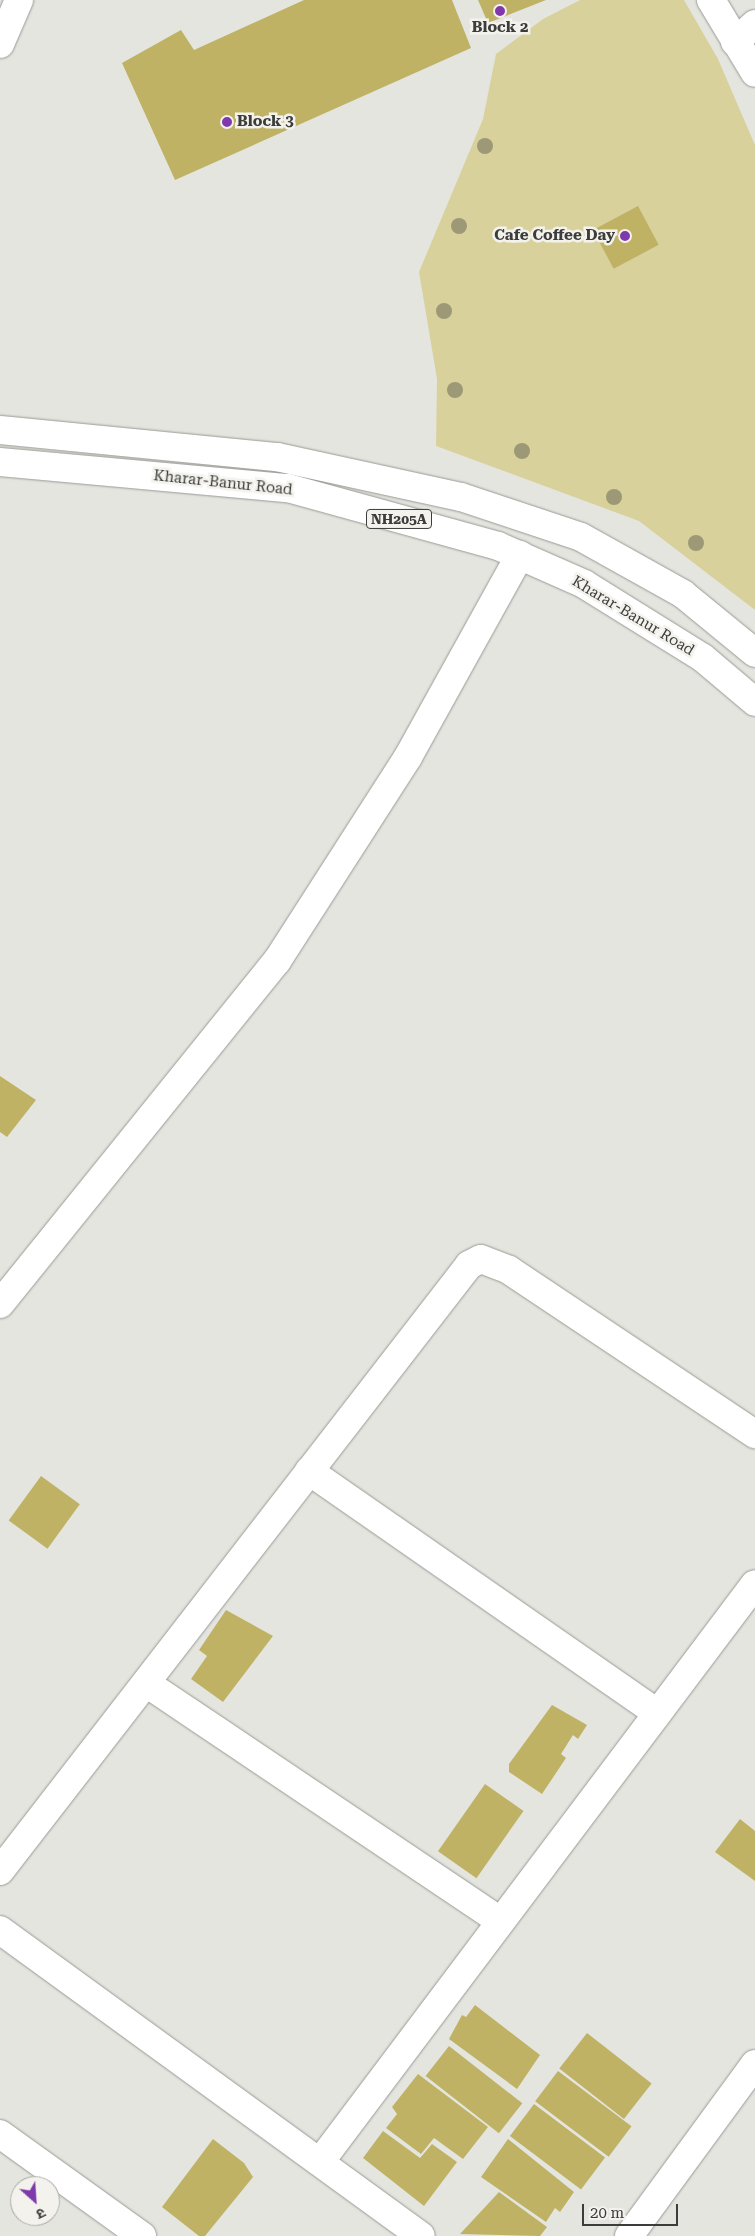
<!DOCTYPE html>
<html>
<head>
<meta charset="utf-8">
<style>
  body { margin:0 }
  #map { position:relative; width:755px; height:2236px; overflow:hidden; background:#e5e5e0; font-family:"Roboto Serif","Noto Sans Devanagari",serif }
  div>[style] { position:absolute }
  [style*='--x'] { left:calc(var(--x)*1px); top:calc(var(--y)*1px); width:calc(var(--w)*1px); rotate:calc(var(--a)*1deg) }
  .green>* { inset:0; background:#d9d19c }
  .building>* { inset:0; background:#bfb264; transform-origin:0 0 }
  .roads { filter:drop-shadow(0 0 1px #9a9a95) drop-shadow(0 0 1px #9a9a95) }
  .minor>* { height:28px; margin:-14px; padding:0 14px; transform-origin:14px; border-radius:14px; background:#fff }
  .highway>* { height:28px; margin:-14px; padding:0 14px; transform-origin:14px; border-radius:14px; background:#fff }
  .trees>* { width:16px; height:16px; margin:-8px; border-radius:50%; background:#9d9876 }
  .dots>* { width:14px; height:14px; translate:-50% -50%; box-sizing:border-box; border:2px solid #f3f2ed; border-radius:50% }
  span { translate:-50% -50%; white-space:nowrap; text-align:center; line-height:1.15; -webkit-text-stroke:5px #f3f2ed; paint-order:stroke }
  .shield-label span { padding:1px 4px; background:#f3f2ed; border:1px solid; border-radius:4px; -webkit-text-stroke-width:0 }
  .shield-label { font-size:14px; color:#3c3c3a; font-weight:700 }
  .poi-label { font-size:15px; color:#3c3c3a; font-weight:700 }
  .left { translate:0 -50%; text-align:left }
  .right { translate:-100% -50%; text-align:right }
  .street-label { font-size:15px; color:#3c3c3a }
  .north { position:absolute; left:10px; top:2176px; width:50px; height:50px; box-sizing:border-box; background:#f3f2ed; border:1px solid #aaa9a5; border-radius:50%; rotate:154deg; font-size:14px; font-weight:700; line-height:20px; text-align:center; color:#3c3c3a }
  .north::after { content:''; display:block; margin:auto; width:18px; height:22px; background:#8039ac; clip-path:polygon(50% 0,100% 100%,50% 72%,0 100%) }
  .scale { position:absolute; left:582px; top:2204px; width:96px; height:22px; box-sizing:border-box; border:2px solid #3c3c3a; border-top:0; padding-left:6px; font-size:15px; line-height:18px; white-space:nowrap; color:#3c3c3a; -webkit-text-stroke:4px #f3f2ed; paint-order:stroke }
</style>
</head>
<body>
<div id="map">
  <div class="green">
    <div style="clip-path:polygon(580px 0,684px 0,718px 59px,755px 145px,755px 610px,639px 521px,436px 446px,437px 379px,419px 272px,483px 119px,496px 54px,543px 19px)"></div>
  </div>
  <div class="building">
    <div style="clip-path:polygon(304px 0,452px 0,471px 48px,175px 180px,122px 63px,181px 30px,194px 50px)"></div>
    <div style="clip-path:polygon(478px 0,546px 0,488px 23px)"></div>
    <div style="left:638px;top:206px;width:44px;height:51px;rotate:62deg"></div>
    <div style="clip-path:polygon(0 1076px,36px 1100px,7px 1137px,0 1132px)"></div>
    <div style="left:41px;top:1476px;width:48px;height:55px;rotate:36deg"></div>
    <div style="clip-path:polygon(226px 1610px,273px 1636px,223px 1702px,191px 1679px,207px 1656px,199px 1650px)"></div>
    <div style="clip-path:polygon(552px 1705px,587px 1725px,578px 1739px,573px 1735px,561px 1754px,566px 1758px,542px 1794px,509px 1772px,509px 1764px)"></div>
    <div style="left:485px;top:1784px;width:47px;height:82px;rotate:35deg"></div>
    <div style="clip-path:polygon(740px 1819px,755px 1831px,755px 1881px,715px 1852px)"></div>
    <div style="clip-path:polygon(475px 2005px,540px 2055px,517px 2089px,449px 2039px,462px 2015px,466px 2017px)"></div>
    <div style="left:587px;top:2033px;width:82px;height:45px;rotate:38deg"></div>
    <div style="left:449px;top:2046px;width:93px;height:38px;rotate:38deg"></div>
    <div style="left:558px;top:2071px;width:92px;height:38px;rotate:37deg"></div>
    <div style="clip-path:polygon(418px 2074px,488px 2127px,463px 2159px,434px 2138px,421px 2154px,386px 2128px,397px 2114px,392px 2107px)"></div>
    <div style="left:534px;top:2104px;width:89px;height:40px;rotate:37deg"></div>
    <div style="clip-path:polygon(383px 2131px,420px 2158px,432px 2144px,457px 2162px,424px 2206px,363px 2158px)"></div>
    <div style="clip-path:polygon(213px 2139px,244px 2163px,253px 2177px,205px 2236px,199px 2236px,162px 2207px)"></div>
    <div style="clip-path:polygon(508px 2139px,574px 2192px,560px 2212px,555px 2208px,546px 2222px,481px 2177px)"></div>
    <div style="clip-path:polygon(499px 2192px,547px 2227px,540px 2236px,460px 2234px)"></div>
  </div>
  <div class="roads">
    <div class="minor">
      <div style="--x:711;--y:0;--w:85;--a:58.9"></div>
      <div style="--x:735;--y:42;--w:27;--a:-42"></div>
      <div style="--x:0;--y:44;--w:48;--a:-66.6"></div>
      <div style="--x:0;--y:1304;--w:441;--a:-51.1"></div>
      <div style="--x:277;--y:961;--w:242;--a:-57.3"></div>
      <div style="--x:408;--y:757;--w:231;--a:-61"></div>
      <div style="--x:309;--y:1471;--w:424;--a:34.8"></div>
      <div style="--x:146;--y:1683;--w:427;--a:33.9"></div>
      <div style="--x:0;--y:1871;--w:766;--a:-52.26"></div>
      <div style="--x:469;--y:1265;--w:13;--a:-27"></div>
      <div style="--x:481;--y:1259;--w:30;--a:21"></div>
      <div style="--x:509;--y:1270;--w:296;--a:33.7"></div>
      <div style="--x:0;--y:1930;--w:520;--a:36.01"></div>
      <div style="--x:0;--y:2134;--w:175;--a:35.7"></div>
      <div style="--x:320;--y:2162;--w:723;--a:-53.04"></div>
      <div style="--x:629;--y:2236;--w:213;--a:-53.8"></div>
    </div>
    <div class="highway">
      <div style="--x:0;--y:430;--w:278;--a:5.6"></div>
      <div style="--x:277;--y:457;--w:188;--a:12.3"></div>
      <div style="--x:461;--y:497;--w:126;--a:18.4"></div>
      <div style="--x:581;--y:537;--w:117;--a:29.2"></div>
      <div style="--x:683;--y:594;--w:93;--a:39.3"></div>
      <div style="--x:0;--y:462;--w:289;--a:5.2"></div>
      <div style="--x:288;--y:488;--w:218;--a:15.4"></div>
      <div style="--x:498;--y:546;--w:94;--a:23.8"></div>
      <div style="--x:584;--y:584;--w:140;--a:31.9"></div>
      <div style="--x:703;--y:658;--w:68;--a:40.2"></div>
    </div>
  </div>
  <div class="trees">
    <div style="left:485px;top:146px"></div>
    <div style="left:459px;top:226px"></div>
    <div style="left:444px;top:311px"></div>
    <div style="left:455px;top:390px"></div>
    <div style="left:522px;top:451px"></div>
    <div style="left:614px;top:497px"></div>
    <div style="left:696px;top:543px"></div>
  </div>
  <div class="dots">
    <div style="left:500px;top:11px;background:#8039ac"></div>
    <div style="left:227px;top:122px;background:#8039ac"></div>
    <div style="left:625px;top:236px;background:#8039ac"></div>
  </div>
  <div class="shield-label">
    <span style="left:399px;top:519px">NH205A</span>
  </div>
  <div class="poi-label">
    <span style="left:500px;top:28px">Block 2</span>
    <span class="left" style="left:237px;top:122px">Block 3</span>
    <span class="right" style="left:615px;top:236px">Cafe Coffee Day</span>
  </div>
  <div class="street-label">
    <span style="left:223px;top:483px;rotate:6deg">Kharar-Banur Road</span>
    <span style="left:633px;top:616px;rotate:31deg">Kharar-Banur Road</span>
  </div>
  <div class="north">उ</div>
  <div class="scale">20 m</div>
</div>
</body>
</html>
